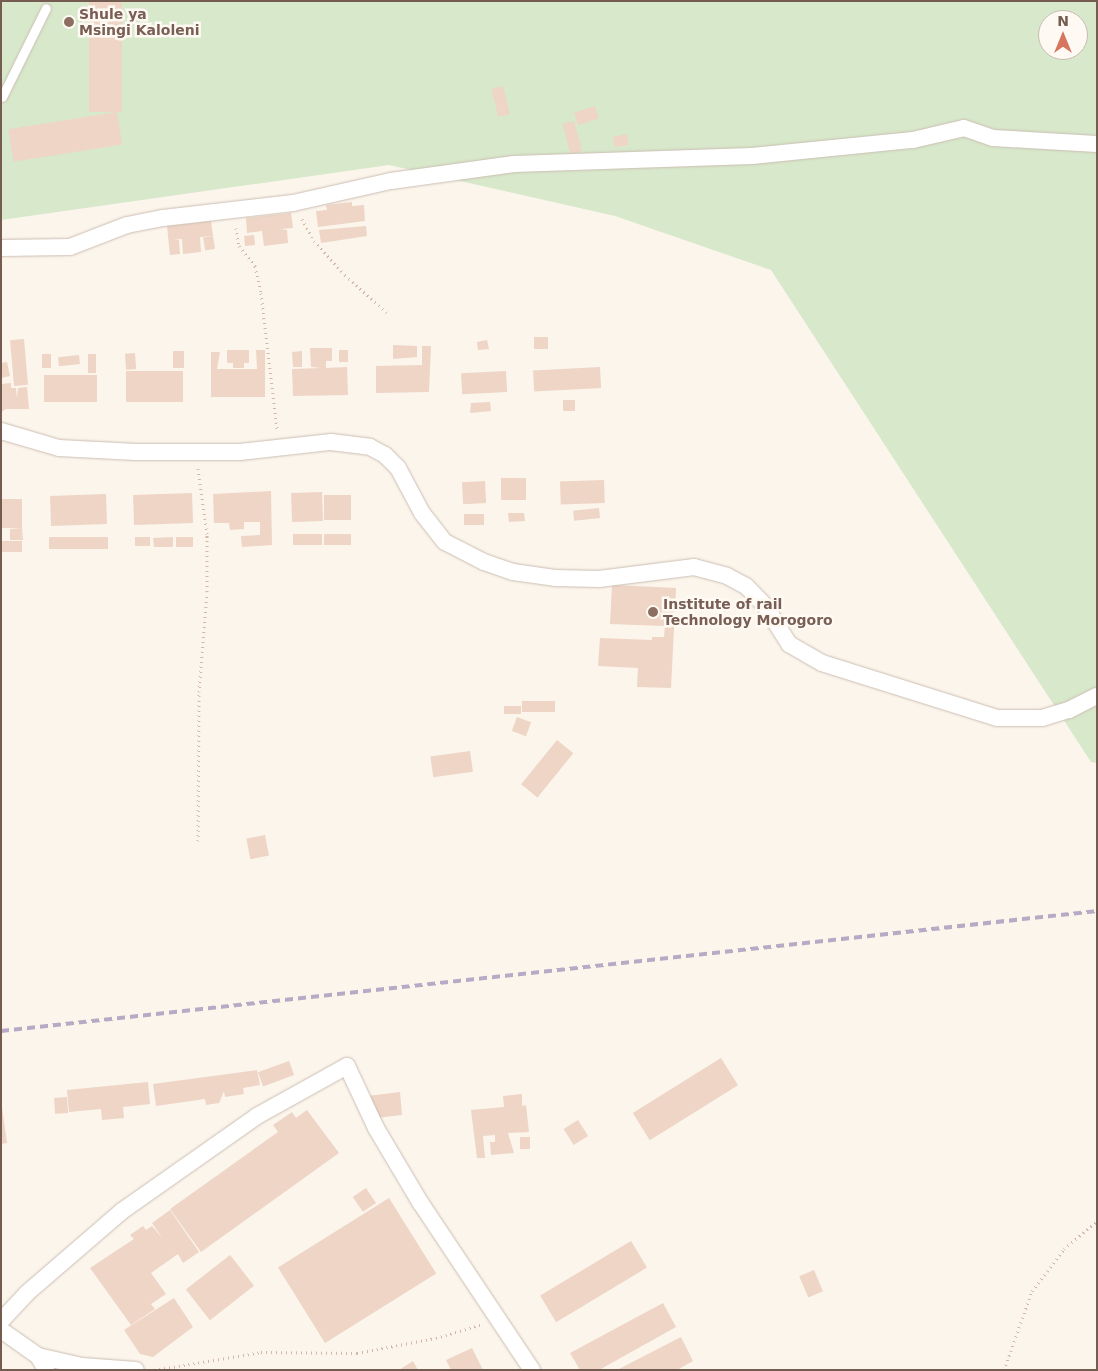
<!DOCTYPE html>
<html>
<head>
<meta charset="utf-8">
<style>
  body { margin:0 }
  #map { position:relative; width:1098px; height:1371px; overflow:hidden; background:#fbf5ec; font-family:"DejaVu Sans",sans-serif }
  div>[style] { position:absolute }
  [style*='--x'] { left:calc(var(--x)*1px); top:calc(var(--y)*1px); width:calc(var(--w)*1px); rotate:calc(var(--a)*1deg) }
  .green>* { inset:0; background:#d7e8cb }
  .building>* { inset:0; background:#eed5c6; transform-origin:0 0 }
  .path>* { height:3px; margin-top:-1.5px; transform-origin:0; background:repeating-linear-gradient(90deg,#d3b8a9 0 1px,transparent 0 5px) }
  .roads { filter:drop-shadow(0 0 1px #ccbdb2) drop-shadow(0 0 1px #ccbdb2) }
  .lane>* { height:9px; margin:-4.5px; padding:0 4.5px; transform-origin:4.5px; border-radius:4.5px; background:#fff }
  .street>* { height:16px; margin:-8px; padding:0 8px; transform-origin:8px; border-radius:8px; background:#fff }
  .rail>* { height:4px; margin-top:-2px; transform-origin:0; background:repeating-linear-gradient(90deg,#b8aac5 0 8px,transparent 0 13px) }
  .dots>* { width:14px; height:14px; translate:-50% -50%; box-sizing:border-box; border:2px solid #fef9f2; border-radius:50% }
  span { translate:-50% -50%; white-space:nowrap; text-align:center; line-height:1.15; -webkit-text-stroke:5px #fef9f2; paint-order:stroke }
  .education-label { font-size:14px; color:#785e54; font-weight:700 }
  .left { translate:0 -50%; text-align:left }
  .frame { position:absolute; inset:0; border:2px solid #745c51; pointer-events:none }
  .north { position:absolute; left:1038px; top:10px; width:50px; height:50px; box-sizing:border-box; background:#fef9f2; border:1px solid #c7bab2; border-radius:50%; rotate:0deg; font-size:14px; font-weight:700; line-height:20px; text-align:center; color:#745c51 }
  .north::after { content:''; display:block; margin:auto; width:18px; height:22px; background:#d7765e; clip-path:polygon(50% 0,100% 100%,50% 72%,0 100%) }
</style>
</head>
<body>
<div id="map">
  <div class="green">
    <div style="clip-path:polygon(evenodd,1px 1px,1097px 1px,1097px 763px,1091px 762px,771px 270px,615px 216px,389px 165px,1px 220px,1px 1px,1048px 20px,1078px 20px,1078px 50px,1048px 50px,1048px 20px)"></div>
  </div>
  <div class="building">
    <div style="left:89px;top:1px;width:33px;height:111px"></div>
    <div style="left:503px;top:86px;width:29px;height:12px;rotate:76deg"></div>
    <div style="left:595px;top:106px;width:13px;height:22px;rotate:72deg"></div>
    <div style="left:117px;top:112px;width:33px;height:110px;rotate:81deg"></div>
    <div style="left:574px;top:121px;width:31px;height:12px;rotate:75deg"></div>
    <div style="left:627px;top:134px;width:11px;height:14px;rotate:80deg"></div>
    <div style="clip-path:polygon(352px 202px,352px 206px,364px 205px,365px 221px,318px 227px,316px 211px,327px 210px,326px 205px)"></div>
    <div style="clip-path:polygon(291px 213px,293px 228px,280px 229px,287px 230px,288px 243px,264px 246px,262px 231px,247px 233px,246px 218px)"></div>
    <div style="clip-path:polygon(211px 221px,213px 236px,200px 237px,201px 252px,183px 254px,182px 239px,173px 240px,179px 240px,180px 254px,170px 255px,167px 226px)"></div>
    <div style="clip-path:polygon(366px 226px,367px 236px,321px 243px,319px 230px)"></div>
    <div style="left:254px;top:235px;width:10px;height:10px;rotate:84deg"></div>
    <div style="left:213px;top:236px;width:13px;height:10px;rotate:81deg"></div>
    <div style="left:534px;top:337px;width:14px;height:12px"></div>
    <div style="left:24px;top:339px;width:46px;height:14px;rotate:85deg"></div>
    <div style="clip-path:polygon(487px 340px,489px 349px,478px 350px,477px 342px)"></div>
    <div style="clip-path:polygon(393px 345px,417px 346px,417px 357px,393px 359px)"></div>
    <div style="clip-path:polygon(422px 346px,431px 346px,429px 392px,376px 393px,376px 366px,422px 365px)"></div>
    <div style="clip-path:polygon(310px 348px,332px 348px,332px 361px,326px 361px,326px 368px,347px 367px,348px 395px,293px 396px,292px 369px,321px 368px,311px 367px)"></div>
    <div style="clip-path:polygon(227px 350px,249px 350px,249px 363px,244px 363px,244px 368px,233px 368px,233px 363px,227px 363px)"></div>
    <div style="clip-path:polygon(256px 350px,265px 350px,265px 397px,211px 397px,211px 352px,220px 352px,217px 369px,257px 369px)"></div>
    <div style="left:339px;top:350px;width:9px;height:12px"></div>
    <div style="left:173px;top:351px;width:11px;height:17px"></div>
    <div style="clip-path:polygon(302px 351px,302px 367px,293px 367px,292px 352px)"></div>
    <div style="left:135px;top:353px;width:16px;height:10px;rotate:86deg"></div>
    <div style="left:42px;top:354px;width:9px;height:14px"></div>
    <div style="left:88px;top:354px;width:8px;height:19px"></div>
    <div style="left:79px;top:355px;width:9px;height:21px;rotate:84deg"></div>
    <div style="clip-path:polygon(7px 362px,10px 376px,1px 378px,1px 363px)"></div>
    <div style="left:600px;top:367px;width:21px;height:67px;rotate:87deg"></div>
    <div style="left:183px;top:371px;width:31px;height:57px;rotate:90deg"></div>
    <div style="left:506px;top:371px;width:21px;height:45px;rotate:87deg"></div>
    <div style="left:44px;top:375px;width:53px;height:27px"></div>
    <div style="clip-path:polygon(11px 383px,11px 388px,16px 388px,17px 398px,18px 388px,27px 387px,29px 409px,6px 409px,1px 412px,1px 384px)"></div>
    <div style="left:575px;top:400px;width:11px;height:12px;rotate:90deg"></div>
    <div style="clip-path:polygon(490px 402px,491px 411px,470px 413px,471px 403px)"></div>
    <div style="left:526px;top:478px;width:22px;height:25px;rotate:90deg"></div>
    <div style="left:604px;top:480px;width:23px;height:44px;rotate:88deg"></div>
    <div style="left:485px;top:481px;width:22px;height:23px;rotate:87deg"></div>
    <div style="clip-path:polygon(271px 491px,272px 545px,242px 547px,241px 536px,260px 535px,260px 522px,244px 522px,244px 529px,230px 530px,229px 523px,214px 523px,213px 494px)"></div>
    <div style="left:322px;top:492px;width:29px;height:31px;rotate:88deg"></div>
    <div style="left:192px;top:493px;width:30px;height:59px;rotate:88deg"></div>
    <div style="left:106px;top:494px;width:30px;height:56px;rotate:88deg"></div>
    <div style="left:324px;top:495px;width:27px;height:25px"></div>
    <div style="left:1px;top:499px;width:21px;height:29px"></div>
    <div style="left:599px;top:508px;width:10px;height:26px;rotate:84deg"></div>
    <div style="clip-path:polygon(508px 513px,524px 513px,525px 521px,509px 522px)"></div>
    <div style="left:464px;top:514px;width:20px;height:11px"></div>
    <div style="clip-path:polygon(22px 528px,23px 540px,10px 540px,10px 529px)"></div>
    <div style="left:293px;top:534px;width:29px;height:11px"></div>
    <div style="left:324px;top:534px;width:27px;height:11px"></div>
    <div style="left:108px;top:537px;width:12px;height:59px;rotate:90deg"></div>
    <div style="left:135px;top:537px;width:15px;height:9px"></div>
    <div style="clip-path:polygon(173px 537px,173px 547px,154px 547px,153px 538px)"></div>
    <div style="left:176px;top:537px;width:17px;height:10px"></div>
    <div style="left:22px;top:541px;width:11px;height:21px;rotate:90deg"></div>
    <div style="clip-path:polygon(612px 585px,676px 588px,671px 688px,637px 687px,638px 668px,598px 666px,600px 638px,652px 640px,652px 637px,664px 637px,665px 626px,610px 624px)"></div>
    <div style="left:555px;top:701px;width:11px;height:33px;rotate:90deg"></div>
    <div style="left:521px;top:706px;width:8px;height:17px;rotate:90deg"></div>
    <div style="left:517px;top:717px;width:15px;height:15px;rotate:20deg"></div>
    <div style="left:557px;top:740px;width:21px;height:57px;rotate:39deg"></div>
    <div style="left:470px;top:751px;width:21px;height:40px;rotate:82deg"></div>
    <div style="left:265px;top:835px;width:21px;height:19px;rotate:79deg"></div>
    <div style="left:721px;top:1058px;width:32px;height:104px;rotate:58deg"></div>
    <div style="left:289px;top:1061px;width:15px;height:33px;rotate:70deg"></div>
    <div style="clip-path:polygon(257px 1070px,260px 1085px,243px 1088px,244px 1094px,225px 1097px,224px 1091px,219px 1103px,206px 1105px,205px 1099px,156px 1106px,153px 1084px)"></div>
    <div style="clip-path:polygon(148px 1082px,150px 1104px,123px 1107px,124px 1118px,102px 1120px,101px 1109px,69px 1112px,67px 1090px)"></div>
    <div style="clip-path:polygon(400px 1092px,402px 1115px,376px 1118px,375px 1105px,369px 1106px,367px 1096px)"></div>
    <div style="clip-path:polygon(522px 1094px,522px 1106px,526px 1105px,529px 1132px,508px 1133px,514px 1153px,491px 1155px,490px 1142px,495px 1142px,495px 1135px,483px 1136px,485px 1158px,477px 1158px,471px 1110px,504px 1107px,503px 1096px)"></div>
    <div style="left:67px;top:1097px;width:16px;height:13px;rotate:86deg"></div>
    <div style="clip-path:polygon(1px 1100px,7px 1143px,1px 1144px)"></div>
    <div style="clip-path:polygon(307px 1110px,339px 1153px,201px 1252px,170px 1209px,278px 1132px,273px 1125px,292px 1112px,296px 1118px)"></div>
    <div style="left:578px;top:1120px;width:19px;height:17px;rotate:58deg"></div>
    <div style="left:520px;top:1137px;width:10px;height:12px"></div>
    <div style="left:366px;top:1188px;width:18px;height:16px;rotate:56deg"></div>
    <div style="left:389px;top:1198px;width:89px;height:131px;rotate:58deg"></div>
    <div style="clip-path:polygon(170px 1210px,199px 1252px,183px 1263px,178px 1254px,151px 1273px,166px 1294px,151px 1304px,155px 1309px,131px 1325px,90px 1268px,134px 1239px,130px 1235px,143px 1226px,146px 1230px,152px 1226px,162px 1238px,152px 1223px)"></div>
    <div style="left:631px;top:1241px;width:31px;height:106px;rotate:59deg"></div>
    <div style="left:230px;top:1255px;width:39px;height:56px;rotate:52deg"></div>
    <div style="left:814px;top:1270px;width:23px;height:16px;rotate:67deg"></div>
    <div style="clip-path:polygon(174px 1298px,193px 1327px,153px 1357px,140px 1354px,124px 1330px)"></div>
    <div style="clip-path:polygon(663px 1303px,676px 1327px,599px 1370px,580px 1370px,570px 1353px)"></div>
    <div style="clip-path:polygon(681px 1337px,693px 1361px,677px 1370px,617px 1370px)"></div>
    <div style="clip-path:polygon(472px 1348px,483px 1370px,451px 1370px,446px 1360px)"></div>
    <div style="clip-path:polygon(413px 1361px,418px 1370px,399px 1370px)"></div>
  </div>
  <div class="path">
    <div style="--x:302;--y:219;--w:25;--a:61"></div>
    <div style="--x:314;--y:241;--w:46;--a:47.6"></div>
    <div style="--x:345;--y:275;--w:57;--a:42.1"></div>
    <div style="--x:236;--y:228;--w:18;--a:81"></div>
    <div style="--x:239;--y:246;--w:26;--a:51"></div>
    <div style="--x:255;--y:266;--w:28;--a:77"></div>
    <div style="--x:261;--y:293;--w:137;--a:83.3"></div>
    <div style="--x:198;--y:841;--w:149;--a:-89.6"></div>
    <div style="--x:199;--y:692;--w:100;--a:-85.4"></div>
    <div style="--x:207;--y:592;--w:58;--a:-90"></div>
    <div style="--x:207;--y:534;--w:66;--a:-97.9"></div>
    <div style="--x:154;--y:1370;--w:109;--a:-9.5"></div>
    <div style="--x:261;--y:1352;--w:96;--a:0.6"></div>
    <div style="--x:357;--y:1353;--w:80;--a:-10.8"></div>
    <div style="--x:436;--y:1338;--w:46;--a:-16.5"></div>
    <div style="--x:1004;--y:1370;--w:84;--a:-70.5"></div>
    <div style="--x:1032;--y:1291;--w:53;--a:-52.7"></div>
    <div style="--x:1064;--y:1249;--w:43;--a:-40.3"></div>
  </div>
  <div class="roads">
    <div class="lane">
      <div style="--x:2;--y:97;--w:99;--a:-63.7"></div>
    </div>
    <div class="street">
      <div style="--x:1;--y:248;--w:69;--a:-0.8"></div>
      <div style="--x:70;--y:247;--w:61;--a:-21.1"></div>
      <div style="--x:127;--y:225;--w:37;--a:-11"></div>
      <div style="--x:163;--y:218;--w:131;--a:-6.6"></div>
      <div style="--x:293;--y:203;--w:100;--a:-12.7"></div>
      <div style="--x:391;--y:181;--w:124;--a:-7.9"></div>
      <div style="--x:514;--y:164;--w:238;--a:-1.9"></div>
      <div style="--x:752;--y:156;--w:162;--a:-5.7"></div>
      <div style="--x:913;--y:140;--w:52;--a:-13.2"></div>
      <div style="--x:964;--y:128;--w:31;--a:19"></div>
      <div style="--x:993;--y:138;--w:104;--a:3.3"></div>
      <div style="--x:1;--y:431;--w:60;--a:16.3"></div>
      <div style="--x:59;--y:448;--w:77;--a:3"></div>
      <div style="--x:136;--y:452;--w:104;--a:0"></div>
      <div style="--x:240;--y:452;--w:92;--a:-6.3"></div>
      <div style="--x:331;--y:442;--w:39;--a:7"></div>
      <div style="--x:370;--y:447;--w:17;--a:28"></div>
      <div style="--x:385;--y:455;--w:18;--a:45"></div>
      <div style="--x:398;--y:468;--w:51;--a:61.9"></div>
      <div style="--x:422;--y:513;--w:37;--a:52"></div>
      <div style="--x:445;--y:542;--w:44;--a:27.1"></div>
      <div style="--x:484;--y:562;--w:31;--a:19"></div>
      <div style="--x:513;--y:572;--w:42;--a:8.1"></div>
      <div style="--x:555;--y:578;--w:44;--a:1.3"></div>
      <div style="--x:599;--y:579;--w:96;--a:-7.2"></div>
      <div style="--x:694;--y:567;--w:34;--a:15"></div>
      <div style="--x:727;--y:576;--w:21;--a:28"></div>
      <div style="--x:746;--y:586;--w:29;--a:46"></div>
      <div style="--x:766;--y:607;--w:44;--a:58.1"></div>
      <div style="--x:789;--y:644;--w:38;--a:30"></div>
      <div style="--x:822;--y:663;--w:184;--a:17.4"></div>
      <div style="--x:998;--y:718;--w:44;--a:0"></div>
      <div style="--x:1042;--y:718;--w:28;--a:-17"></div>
      <div style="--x:1069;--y:710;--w:31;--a:-27"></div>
      <div style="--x:1;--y:1321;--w:38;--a:-47"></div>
      <div style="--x:27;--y:1293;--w:125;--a:-40.8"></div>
      <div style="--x:122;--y:1211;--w:165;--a:-35.1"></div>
      <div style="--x:257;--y:1116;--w:103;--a:-29.1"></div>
      <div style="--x:347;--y:1066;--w:68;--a:64.9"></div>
      <div style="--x:376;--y:1128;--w:86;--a:59.3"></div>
      <div style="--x:420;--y:1202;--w:202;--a:56.3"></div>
      <div style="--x:1;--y:1330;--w:45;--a:35.1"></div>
      <div style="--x:38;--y:1356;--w:16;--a:60"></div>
      <div style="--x:38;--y:1356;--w:45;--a:12.8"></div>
      <div style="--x:82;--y:1366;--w:54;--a:4.2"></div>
    </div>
  </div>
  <div class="rail">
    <div style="--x:1;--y:1031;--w:1103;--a:-6.25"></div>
  </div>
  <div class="dots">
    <div style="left:69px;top:22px;background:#8d6e63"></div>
    <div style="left:653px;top:612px;background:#8d6e63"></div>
  </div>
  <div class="education-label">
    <span class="left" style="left:79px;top:22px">Shule ya<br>Msingi Kaloleni</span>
    <span class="left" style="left:663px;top:612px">Institute of rail<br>Technology Morogoro</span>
  </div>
  <div class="frame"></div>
  <div class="north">N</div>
</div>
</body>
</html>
